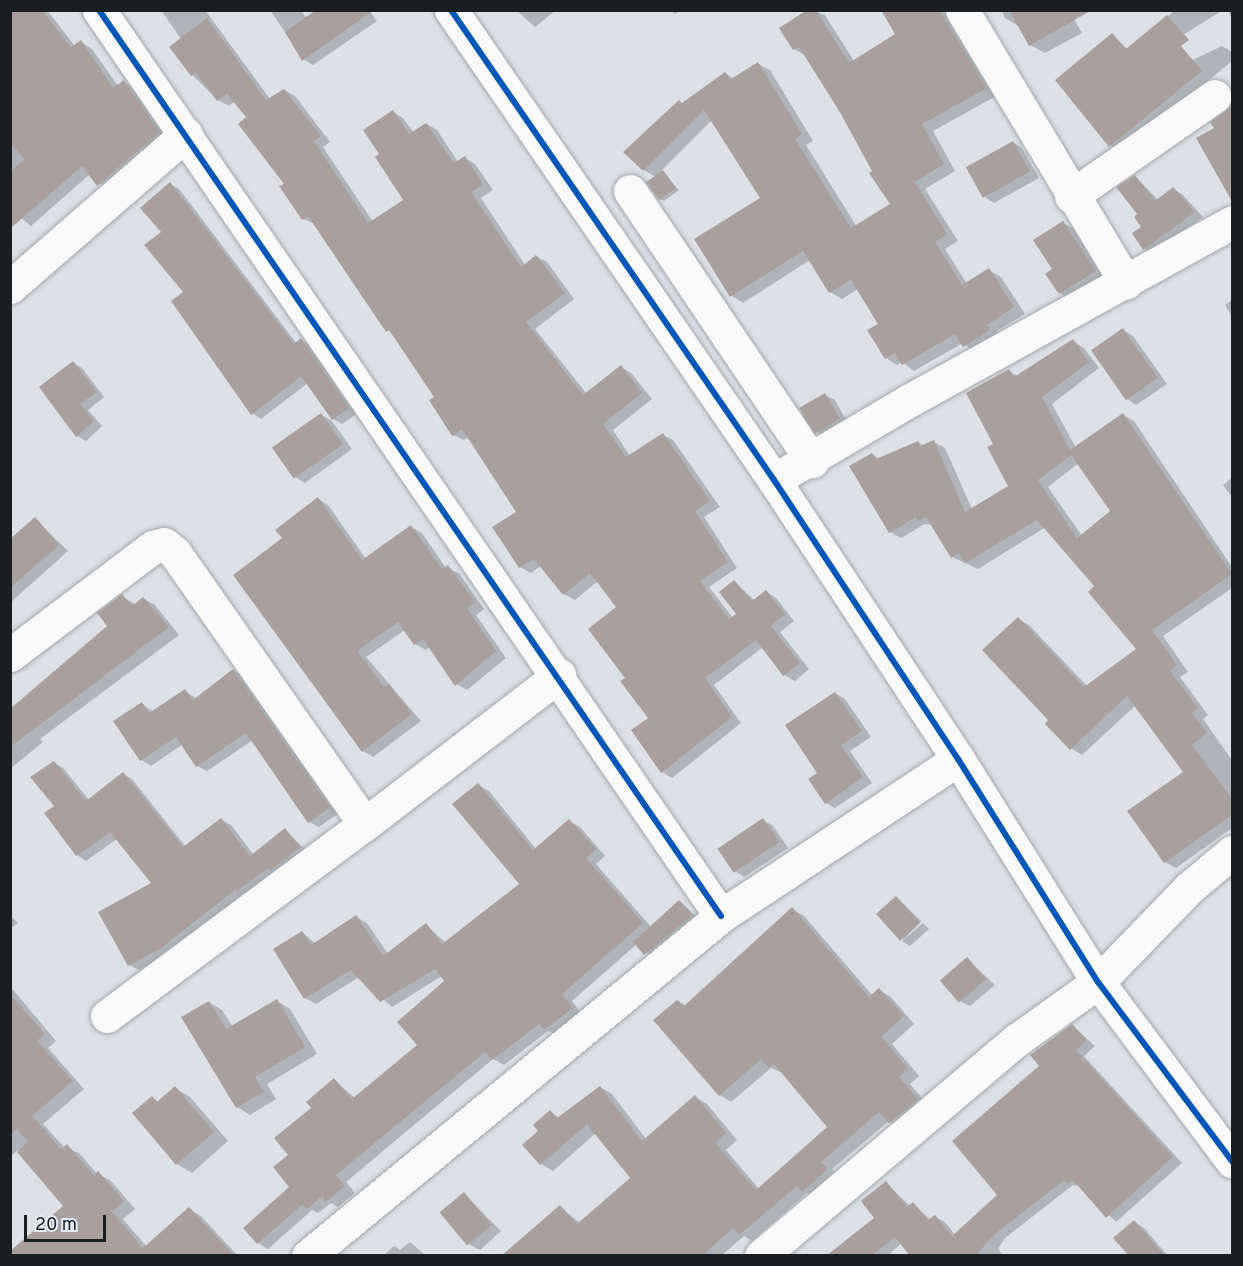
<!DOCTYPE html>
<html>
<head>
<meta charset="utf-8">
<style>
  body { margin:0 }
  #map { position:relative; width:1243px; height:1266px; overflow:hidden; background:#dde1e6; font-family:Overpass,sans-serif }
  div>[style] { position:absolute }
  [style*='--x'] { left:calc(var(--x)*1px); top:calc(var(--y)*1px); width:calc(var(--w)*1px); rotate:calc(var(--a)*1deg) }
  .shadow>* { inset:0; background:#0003; transform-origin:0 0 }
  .building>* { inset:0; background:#a8a09e; transform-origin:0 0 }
  .roads { filter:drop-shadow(0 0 2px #a5a8ab) drop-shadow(0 0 2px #a5a8ab) }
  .minor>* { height:33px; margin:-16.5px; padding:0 16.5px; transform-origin:16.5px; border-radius:16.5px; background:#fafafb }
  .cycleway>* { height:6px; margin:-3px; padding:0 3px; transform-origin:3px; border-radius:3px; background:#0057b8 }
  span { translate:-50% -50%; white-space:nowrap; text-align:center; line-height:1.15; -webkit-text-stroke:6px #e6edf7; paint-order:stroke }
  .frame { position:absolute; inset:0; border:12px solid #1b1e21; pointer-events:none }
  .scale { position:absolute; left:24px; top:1215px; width:82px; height:27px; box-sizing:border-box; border:3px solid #1b1e21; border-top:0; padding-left:8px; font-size:18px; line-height:21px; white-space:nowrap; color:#1b1e21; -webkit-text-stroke:4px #e6edf7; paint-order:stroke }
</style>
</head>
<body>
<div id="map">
  <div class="shadow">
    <div style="clip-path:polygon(10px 10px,47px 10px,75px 46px,81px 42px,92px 49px,118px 86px,124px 82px,135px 88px,170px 139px,109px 192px,90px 174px,31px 226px,10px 209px)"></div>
    <div style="clip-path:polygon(161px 10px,205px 10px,270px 99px,284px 90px,295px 96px,330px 142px,323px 147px,373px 222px,405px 200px,382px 154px,393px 112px,403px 118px,414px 133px,427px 124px,437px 130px,458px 162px,465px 158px,475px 164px,493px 190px,481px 198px,525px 265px,537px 257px,547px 262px,574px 299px,535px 329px,587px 394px,621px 367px,631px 373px,652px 399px,613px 430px,630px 456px,663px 435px,673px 440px,720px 507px,704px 517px,737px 568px,709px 587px,733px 618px,738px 614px,735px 582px,755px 601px,766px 592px,776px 598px,794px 621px,780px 632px,809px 669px,795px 681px,784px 675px,763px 647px,714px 685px,741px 723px,672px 778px,662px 772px,651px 719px,627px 678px,619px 607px,598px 581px,575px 600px,564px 594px,541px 566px,531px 573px,520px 567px,518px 512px,469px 437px,464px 440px,453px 435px,436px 397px,315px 224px,303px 219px,248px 117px,235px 101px,229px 106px,218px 100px,192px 75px,171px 47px,181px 39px)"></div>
    <div style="clip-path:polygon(270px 10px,301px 10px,307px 19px,369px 10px,377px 21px,313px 65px,303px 59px)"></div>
    <div style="clip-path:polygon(516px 10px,556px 10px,535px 27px)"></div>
    <div style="clip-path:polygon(669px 10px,682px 10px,675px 14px)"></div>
    <div style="clip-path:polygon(810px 10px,825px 15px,854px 61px,897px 35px,883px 10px,946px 10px,998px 95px,933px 131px,955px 171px,925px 189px,958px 241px,945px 249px,967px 284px,989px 270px,1001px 277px,1025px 314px,997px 331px,1001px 337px,976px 353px,963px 343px,914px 371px,902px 362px,897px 365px,886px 358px,880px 325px,858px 289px,842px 299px,830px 292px,810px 260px,743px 303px,732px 296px,762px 199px,712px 120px,661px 171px,679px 190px,664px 201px,660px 199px,656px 177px,644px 170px,683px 104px,725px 73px,734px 79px,758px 64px,770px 70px,813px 141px,806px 145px,857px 227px,892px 205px,842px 113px,806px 56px,794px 49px)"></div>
    <div style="clip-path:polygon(1001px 10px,1069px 10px,1082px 33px,1045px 53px,1030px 45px,1020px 27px,1005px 18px)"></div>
    <div style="clip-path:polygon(1175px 10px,1223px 10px,1170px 43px,1154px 28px)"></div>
    <div style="clip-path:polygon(1228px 10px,1232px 10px,1232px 20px)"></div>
    <div style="clip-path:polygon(1112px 35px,1142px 62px,1125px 92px,1222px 46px,1232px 52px,1232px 61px,1122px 152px,1110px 145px)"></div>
    <div style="clip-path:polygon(1227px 112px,1232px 201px,1198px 139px,1216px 129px)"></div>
    <div style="clip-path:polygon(1013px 142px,1022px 148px,1039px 178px,994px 203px,985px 197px)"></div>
    <div style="clip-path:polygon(1135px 176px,1158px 200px,1173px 189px,1182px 194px,1203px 217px,1153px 253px,1144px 249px)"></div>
    <div style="clip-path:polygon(170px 184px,179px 189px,297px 344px,302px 340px,311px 345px,358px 413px,342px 424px,333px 419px,308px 383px,261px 419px,252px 413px,185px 293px,163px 232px)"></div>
    <div style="clip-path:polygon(1063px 223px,1073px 228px,1105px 277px,1070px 299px,1060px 293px,1047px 274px,1054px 270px)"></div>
    <div style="clip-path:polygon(1232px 300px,1232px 317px,1225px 305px)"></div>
    <div style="clip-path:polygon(1123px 330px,1133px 336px,1167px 384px,1136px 405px,1127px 399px)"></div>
    <div style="clip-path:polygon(evenodd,1073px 341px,1084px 348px,1099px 368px,1052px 404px,1076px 448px,1123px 415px,1134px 421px,1232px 567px,1232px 588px,1163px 636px,1188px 672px,1180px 677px,1208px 715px,1203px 719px,1232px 760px,1232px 828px,1176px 868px,1165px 862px,1185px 773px,1136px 705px,1082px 755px,1071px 748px,1050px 721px,1018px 619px,1029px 625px,1087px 686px,1138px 649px,1096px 587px,1046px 527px,978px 569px,952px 557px,933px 525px,925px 524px,901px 538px,890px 532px,872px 454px,880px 459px,918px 442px,924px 446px,934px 442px,945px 448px,972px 509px,1010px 487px,995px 444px,1009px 371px,1018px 376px,1073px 341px,1079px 463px,1112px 511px,1082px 536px,1048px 487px,1079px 463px)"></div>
    <div style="clip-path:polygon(74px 363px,82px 368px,104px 397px,88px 410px,102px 426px,86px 441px,77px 436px)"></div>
    <div style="clip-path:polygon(825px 395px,835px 400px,849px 425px,827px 438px,817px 432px)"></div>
    <div style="clip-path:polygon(321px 415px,331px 420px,352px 449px,305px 483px,295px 477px)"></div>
    <div style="clip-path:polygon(1232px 478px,1232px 497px,1223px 485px)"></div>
    <div style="clip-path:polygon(318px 499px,328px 505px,366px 559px,411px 527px,422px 533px,446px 568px,459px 573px,484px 609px,476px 615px,506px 658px,467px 690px,456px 684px,430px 647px,426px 650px,415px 644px,405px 630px,366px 657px,421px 721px,373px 757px,363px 751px,284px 539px)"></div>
    <div style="clip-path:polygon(35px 519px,68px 551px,10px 603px,10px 541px)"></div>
    <div style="clip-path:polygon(122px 596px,136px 605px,144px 599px,155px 605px,179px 635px,40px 739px,43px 742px,10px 769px,10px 710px,109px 626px)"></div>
    <div style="clip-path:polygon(233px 670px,243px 676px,339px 813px,319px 827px,309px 822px,253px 740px,207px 771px,197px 766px,183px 744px,151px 766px,141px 760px,142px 704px,154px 712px,185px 691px,197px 699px)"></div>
    <div style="clip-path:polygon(835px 693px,845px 699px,871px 737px,850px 751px,872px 783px,835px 808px,826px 803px,819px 774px)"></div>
    <div style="clip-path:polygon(54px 763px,63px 768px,90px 801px,123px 774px,132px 779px,186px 847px,222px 820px,231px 825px,254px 855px,285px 830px,309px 853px,171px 952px,139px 970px,129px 965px,153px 884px,117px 839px,86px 861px,77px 855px,56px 807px)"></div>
    <div style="clip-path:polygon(478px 785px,489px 791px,536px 849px,569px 821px,580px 827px,605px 856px,596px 864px,651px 927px,680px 901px,701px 921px,654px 959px,637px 944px,572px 1001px,582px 1014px,556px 1035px,548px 1031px,504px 1065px,493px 1059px,346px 1182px,355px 1193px,338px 1207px,331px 1203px,318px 1213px,312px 1210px,268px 1249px,258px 1243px,291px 1187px,290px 1155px,334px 1080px,356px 1099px,419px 1045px,446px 981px,442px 976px,392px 1007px,359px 977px,316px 1004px,305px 998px,302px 932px,316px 944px,356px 917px,367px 923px,388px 954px,426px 925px,446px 943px,521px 885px)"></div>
    <div style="clip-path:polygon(763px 820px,773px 826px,788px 848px,744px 877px,735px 871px)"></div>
    <div style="left:896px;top:897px;width:35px;height:25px;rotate:44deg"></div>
    <div style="clip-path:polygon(792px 909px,804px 916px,873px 996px,879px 990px,891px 997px,914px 1024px,892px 1044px,919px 1076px,910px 1084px,929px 1106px,902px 1129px,889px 1121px,832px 1169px,839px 1177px,815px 1198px,807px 1193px,752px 1241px,744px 1236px,721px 1256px,524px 1256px,560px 1207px,580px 1223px,632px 1178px,596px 1133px,553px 1171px,541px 1164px,540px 1131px,550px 1112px,560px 1118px,600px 1087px,612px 1094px,646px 1139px,695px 1097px,707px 1104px,737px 1140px,726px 1150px,759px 1189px,829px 1128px,783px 1073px,771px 1068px,731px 1102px,720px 1095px,678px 1001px,686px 1006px)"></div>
    <div style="clip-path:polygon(10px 915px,18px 923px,10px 929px)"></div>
    <div style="clip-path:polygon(923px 923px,929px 929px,910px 946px,902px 941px)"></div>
    <div style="clip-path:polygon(967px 959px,995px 985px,970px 1006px,960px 1001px)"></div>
    <div style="clip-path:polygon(10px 986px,56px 1041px,48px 1048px,84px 1089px,43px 1124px,65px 1148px,79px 1153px,97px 1174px,110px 1180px,135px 1209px,123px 1219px,147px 1247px,189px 1209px,201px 1216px,238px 1256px,85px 1256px,65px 1206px,18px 1150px,10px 1157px)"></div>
    <div style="clip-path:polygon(277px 1001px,290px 1009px,317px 1054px,267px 1084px,276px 1099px,250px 1115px,237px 1107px,209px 1002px,222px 1010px,233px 1027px)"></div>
    <div style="clip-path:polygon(1072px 1025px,1095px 1046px,1084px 1056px,1182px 1163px,1116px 1222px,1081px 1186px,1073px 1185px,1005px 1238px,998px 1249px,1003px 1256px,912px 1256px,902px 1243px,887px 1256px,847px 1256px,877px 1218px,886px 1183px,910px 1206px,913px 1204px,931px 1220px,935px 1217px,945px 1222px,955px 1235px,999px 1195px,1041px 1066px)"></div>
    <div style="clip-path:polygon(175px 1088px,190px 1097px,228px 1141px,192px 1173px,177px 1164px,134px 1113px,153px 1098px,159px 1102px)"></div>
    <div style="clip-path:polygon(464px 1194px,501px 1231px,480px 1250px,470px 1245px)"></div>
    <div style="clip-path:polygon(1134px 1222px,1144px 1228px,1168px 1256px,1131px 1256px)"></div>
    <div style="clip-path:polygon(410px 1242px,426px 1256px,383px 1256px,394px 1246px,400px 1250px)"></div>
  </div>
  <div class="building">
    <div style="clip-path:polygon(10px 10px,42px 10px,71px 47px,81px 40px,113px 88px,124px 80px,160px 132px,97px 186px,82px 166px,10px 229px,10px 172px,25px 159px,10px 144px)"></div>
    <div style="clip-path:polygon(316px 10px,374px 10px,302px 61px,285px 32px)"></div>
    <div style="clip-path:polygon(807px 10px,816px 10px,849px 63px,895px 34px,881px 10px,939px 10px,987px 88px,922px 124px,944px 164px,915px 182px,947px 234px,935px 242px,962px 285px,989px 268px,1014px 307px,987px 325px,990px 330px,963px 347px,955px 334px,902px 365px,895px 353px,885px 359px,867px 330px,878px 324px,851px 280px,829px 293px,803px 251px,730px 297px,694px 239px,760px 198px,704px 110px,643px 171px,623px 152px,679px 100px,682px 103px,725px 72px,731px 79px,758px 62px,802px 134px,795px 139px,851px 228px,890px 204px,869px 173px,872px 171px,841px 114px,799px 47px,793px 50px,779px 28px)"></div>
    <div style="clip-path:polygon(1009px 10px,1092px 10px,1029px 46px)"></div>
    <div style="clip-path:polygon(1167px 15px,1189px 40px,1181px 46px,1202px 71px,1109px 147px,1055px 80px,1112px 33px,1126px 49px)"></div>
    <div style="clip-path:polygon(207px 18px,266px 100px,284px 89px,321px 136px,314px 141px,368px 223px,403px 200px,375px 157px,379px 154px,363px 130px,393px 110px,409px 134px,426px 123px,454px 163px,465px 156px,483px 184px,471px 192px,521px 267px,536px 255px,565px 293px,526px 322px,583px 395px,621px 365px,642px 393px,603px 424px,626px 457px,663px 433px,710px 501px,695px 511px,728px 562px,700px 581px,729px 619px,736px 614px,719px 592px,734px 580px,752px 601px,766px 590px,785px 614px,771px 626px,800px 663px,783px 676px,756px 640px,705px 678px,732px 717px,661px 773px,631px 730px,648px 718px,620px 681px,625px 678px,588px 629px,616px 607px,590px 573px,563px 595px,534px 559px,519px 568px,492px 527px,516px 512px,462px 429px,452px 436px,429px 400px,434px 397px,389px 330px,386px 332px,308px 216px,302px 220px,279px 186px,284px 184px,238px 124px,246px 117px,227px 94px,217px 101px,196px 73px,191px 76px,169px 47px)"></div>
    <div style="clip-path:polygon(1233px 105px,1233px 203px,1196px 138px,1214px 128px,1210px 122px)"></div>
    <div style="left:1013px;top:141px;width:35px;height:54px;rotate:61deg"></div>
    <div style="left:663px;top:170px;width:22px;height:21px;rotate:54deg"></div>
    <div style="clip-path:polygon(1135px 175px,1155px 201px,1173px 187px,1195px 212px,1143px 250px,1132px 233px,1141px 227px,1134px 217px,1137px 214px,1116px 187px)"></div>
    <div style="clip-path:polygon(170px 182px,294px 344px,301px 338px,349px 408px,332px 420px,301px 376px,251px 415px,171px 301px,183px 292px,144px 245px,161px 232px,140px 208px)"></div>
    <div style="clip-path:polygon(1063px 221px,1096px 271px,1059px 294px,1045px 274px,1052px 269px,1033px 240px)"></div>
    <div style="left:1123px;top:328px;width:61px;height:39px;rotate:55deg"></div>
    <div style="clip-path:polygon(evenodd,1073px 339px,1089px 362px,1042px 397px,1070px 450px,1123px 413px,1232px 574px,1152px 630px,1177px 665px,1170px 671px,1198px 708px,1192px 713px,1207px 733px,1192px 745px,1233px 800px,1233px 814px,1164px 863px,1127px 811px,1183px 772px,1127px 696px,1070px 750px,1045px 724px,1048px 720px,982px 650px,1018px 617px,1084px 687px,1136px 649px,1088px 592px,1094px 586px,1037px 520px,965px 563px,959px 553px,951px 558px,926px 517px,917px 521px,916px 517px,889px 533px,849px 466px,872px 453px,876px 459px,918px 441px,920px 446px,934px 440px,965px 512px,1008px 486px,987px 447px,993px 444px,966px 393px,1009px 369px,1014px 377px,1073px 339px,1071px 455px,1110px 511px,1077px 538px,1038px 480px,1071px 455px)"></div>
    <div style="clip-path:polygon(73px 361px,97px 392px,80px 404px,94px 421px,76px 437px,39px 387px)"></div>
    <div style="left:825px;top:393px;width:30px;height:30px;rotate:60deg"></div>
    <div style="left:321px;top:413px;width:38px;height:60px;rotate:55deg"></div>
    <div style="clip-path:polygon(318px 497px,362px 560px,411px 525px,442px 569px,448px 565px,475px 602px,467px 608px,496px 651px,455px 686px,423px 639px,414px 645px,398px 622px,357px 651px,384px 687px,389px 684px,412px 714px,362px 752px,233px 575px,282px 538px,275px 530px)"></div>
    <div style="clip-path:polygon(35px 517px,59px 545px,10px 588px,10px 539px)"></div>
    <div style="clip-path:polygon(122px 594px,132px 606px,143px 597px,169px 627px,10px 747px,10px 709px,107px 626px,97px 613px)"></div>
    <div style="clip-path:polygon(233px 669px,330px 807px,308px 823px,246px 733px,196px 767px,176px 737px,140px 761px,113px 721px,142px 702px,149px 713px,185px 689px,193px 700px)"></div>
    <div style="clip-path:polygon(835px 692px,862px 731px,841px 745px,863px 777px,825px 804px,808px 779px,817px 773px,785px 725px)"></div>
    <div style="clip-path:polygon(54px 761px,86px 801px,123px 772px,183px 847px,221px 818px,250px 856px,285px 828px,300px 847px,270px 871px,268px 868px,237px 891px,236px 889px,161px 948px,128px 966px,98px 912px,151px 883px,110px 832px,76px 856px,44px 813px,54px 806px,30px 777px)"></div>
    <div style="clip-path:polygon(478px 783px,533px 850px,569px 819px,596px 849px,586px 858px,643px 923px,562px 994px,573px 1008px,544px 1030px,539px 1024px,492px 1060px,485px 1052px,336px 1175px,345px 1186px,326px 1202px,322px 1196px,307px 1209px,303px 1204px,257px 1244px,243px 1228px,289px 1187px,273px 1167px,288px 1155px,274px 1138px,311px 1108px,306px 1102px,334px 1078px,352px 1099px,417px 1045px,397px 1022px,444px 981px,435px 969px,380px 1002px,351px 970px,304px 999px,273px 949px,302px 931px,311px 945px,356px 915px,383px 956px,426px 923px,442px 944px,519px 884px,452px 804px)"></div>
    <div style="left:763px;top:818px;width:29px;height:55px;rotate:56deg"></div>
    <div style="left:896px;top:896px;width:36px;height:27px;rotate:48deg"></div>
    <div style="clip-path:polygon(679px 900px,693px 915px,644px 955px,633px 942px)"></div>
    <div style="clip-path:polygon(792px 907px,869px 997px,879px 988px,904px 1016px,881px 1037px,908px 1068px,899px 1077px,918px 1099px,889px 1123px,879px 1112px,821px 1162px,828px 1169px,802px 1192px,797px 1186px,739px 1235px,733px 1228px,702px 1256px,501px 1256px,560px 1205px,577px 1224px,630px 1178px,587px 1124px,540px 1165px,522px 1145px,538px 1131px,533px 1125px,550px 1110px,557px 1118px,600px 1086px,642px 1141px,695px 1095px,726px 1133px,715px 1143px,756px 1190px,827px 1127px,774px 1064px,769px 1068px,761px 1059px,719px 1096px,653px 1020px,677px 1000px,684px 1006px)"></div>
    <div style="left:967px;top:957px;width:29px;height:36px;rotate:49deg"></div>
    <div style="clip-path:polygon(10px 994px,45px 1034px,37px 1041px,73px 1081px,32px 1116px,61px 1149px,67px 1144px,94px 1176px,98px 1171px,124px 1201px,112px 1212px,143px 1248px,189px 1207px,234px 1256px,10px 1256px,10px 1251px,63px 1206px,17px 1152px,28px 1142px,17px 1129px,10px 1135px)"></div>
    <div style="clip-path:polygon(277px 999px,305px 1047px,255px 1077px,264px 1092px,236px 1108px,181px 1017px,209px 1001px,226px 1029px)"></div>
    <div style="clip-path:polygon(1072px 1024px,1087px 1040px,1076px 1050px,1173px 1157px,1106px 1218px,1073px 1180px,1068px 1184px,1064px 1180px,995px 1234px,975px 1256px,910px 1256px,895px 1237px,871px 1256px,826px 1256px,874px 1218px,861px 1201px,886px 1181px,907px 1207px,913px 1202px,928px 1220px,935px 1215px,952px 1236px,997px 1195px,952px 1141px,1039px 1066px,1030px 1055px)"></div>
    <div style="clip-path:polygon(175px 1086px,214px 1132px,176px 1165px,132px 1113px,152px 1096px,157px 1102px)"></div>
    <div style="left:464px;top:1192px;width:43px;height:32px;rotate:50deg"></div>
    <div style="clip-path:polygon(1134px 1220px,1165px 1256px,1129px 1256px,1113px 1238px)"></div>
  </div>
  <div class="roads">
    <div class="minor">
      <div style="--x:99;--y:10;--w:1099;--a:55.53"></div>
      <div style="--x:451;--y:10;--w:570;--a:55.5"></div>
      <div style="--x:774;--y:480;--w:334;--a:56.6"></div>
      <div style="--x:958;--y:759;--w:263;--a:57.9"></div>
      <div style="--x:1098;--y:982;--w:224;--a:53.2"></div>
      <div style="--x:962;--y:10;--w:318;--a:59"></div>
      <div style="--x:630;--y:191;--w:326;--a:56"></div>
      <div style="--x:1071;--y:196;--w:175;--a:-34.8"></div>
      <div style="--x:10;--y:287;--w:233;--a:-41"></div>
      <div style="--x:774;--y:480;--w:158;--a:-30.5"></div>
      <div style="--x:910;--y:400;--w:368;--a:-28.9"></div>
      <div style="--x:10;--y:655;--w:179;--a:-37.1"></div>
      <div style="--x:153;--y:547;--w:11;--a:-15"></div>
      <div style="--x:164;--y:544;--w:14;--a:39"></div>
      <div style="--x:175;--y:553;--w:331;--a:55"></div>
      <div style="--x:365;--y:824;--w:245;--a:-37.5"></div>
      <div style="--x:107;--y:1016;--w:322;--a:-36.7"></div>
      <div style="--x:308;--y:1256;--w:535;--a:-39.46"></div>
      <div style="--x:721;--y:916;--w:284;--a:-33.5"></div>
      <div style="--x:761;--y:1256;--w:336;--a:-40.2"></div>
      <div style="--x:1018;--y:1039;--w:98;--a:-35.5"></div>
      <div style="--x:1098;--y:982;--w:131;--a:-45.9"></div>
      <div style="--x:1189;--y:888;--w:56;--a:-39.9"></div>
    </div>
  </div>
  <div class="cycleway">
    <div style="--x:99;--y:10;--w:1099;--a:55.53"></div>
    <div style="--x:451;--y:10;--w:570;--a:55.5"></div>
    <div style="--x:774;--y:480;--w:334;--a:56.6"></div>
    <div style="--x:958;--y:759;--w:263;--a:57.9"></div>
    <div style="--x:1098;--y:982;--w:224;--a:53.2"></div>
  </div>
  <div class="frame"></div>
  <div class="scale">20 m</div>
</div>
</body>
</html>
